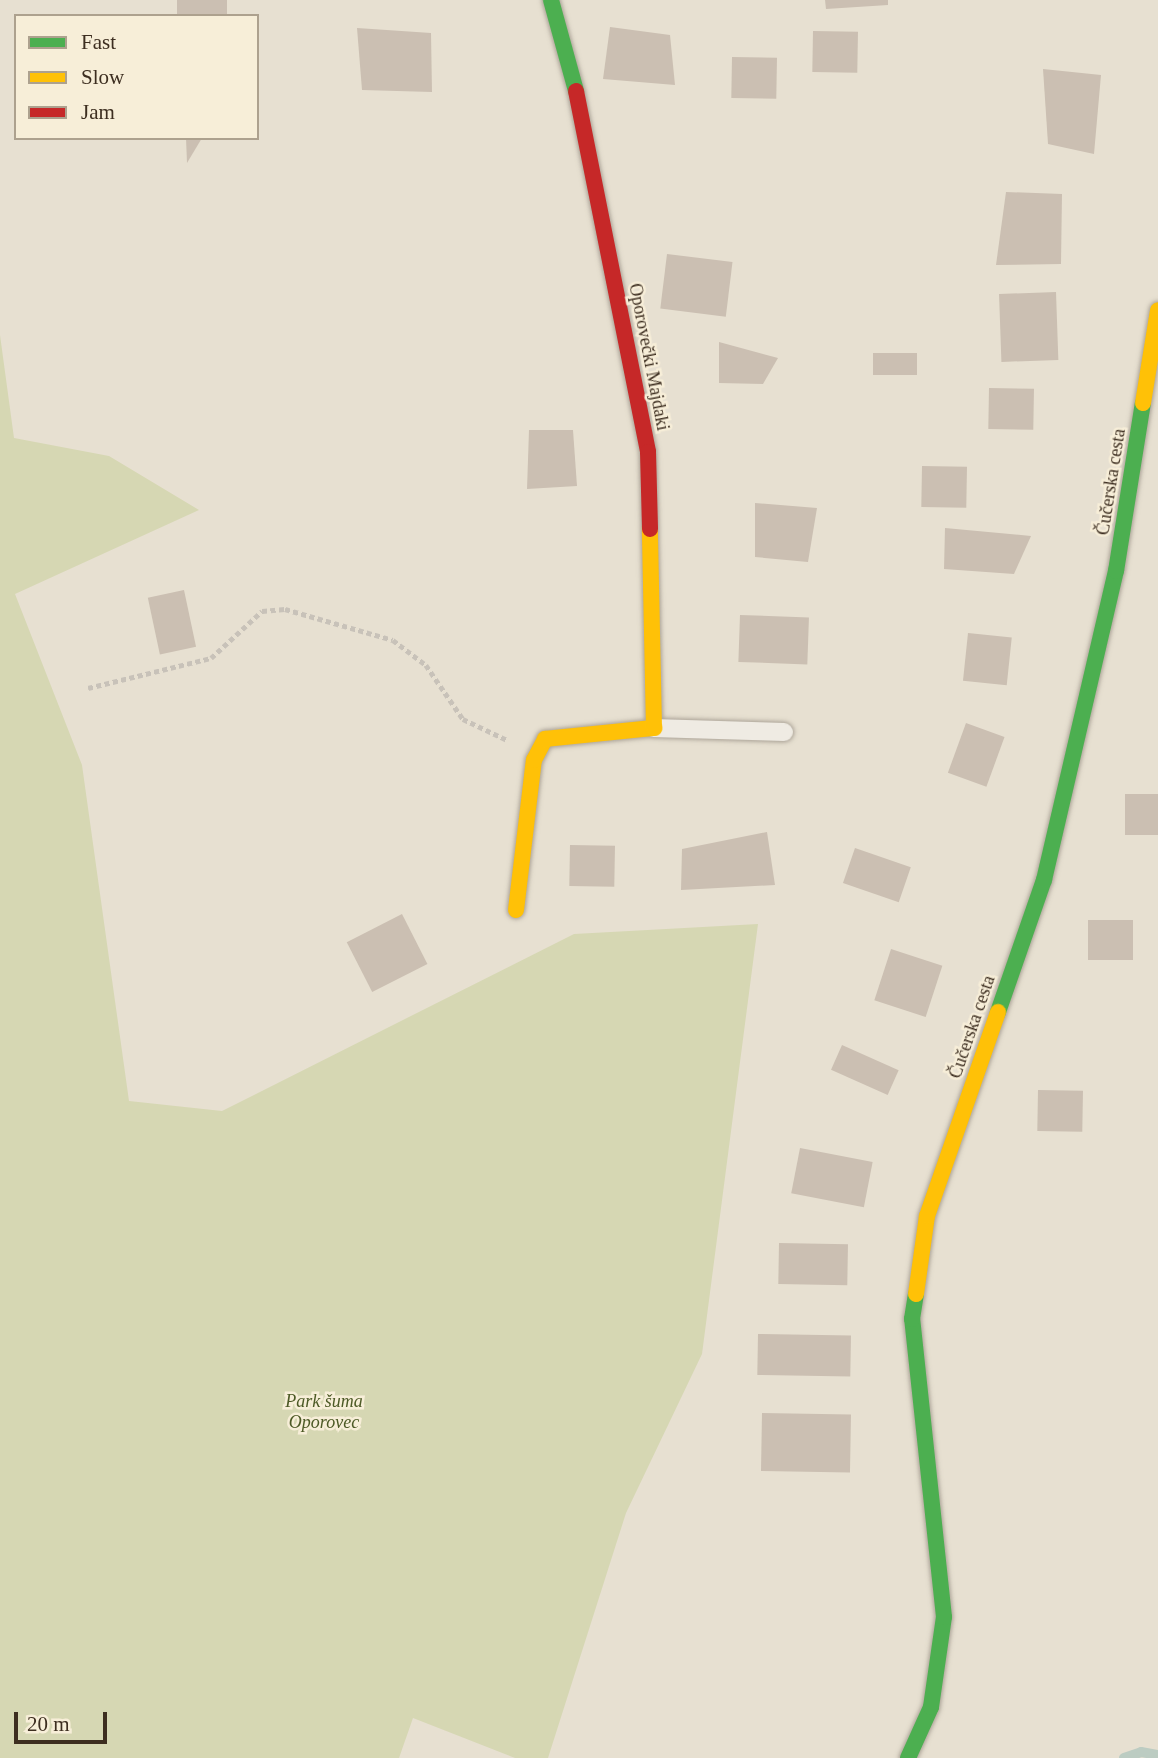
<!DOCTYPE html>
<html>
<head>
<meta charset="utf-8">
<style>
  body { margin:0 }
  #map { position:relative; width:1158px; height:1758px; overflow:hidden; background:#e7e0d1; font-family:Georgia,serif }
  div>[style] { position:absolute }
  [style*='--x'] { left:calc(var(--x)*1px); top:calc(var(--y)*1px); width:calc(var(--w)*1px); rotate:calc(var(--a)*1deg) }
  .green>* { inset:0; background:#d6d7b3 }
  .stream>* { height:10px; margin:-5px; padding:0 5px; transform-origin:5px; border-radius:5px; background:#bcccc2 }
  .building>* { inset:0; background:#cbbfb2; transform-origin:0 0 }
  .path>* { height:4.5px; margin-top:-2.25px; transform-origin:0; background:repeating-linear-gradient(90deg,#c8c2b9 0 5px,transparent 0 8.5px) }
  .roads { filter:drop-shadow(0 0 2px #ada599) drop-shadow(0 0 2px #ada599) }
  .lane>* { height:18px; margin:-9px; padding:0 9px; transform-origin:9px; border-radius:9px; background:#efebe3 }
  .fast>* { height:16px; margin:-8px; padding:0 8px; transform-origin:8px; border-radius:8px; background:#4caf50 }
  .slow>* { height:16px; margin:-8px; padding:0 8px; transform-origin:8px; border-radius:8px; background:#ffc107 }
  .jam>* { height:16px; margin:-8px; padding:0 8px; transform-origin:8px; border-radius:8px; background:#c62828 }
  span { translate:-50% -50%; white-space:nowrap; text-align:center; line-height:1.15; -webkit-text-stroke:5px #f7eed8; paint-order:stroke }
  .street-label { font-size:18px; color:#3d2e20 }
  .park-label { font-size:18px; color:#4d5a26; font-style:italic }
  .legend { position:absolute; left:14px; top:14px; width:245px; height:126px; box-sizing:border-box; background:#f7eed8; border:2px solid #ada18e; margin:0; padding:9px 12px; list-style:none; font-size:21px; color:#3d2e20 }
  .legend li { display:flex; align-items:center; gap:14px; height:35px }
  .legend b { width:35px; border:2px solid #ada18e }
  .scale { position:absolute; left:14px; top:1712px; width:93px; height:32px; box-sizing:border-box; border:4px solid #3d2e20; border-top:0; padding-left:9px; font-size:21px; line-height:24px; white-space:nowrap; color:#3d2e20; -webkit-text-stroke:5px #f7eed8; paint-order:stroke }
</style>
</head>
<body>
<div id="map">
  <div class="green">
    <div style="clip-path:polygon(0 335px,14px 438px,109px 456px,199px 510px,15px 594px,82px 765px,129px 1101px,222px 1111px,574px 934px,758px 924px,702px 1354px,626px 1513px,548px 1758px,515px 1758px,413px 1718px,399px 1758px,0 1758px)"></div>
  </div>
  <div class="stream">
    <div style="--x:1124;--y:1758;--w:18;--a:-19"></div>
    <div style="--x:1141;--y:1752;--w:17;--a:10"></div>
  </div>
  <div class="building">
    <div style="left:177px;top:0;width:50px;height:16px"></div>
    <div style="clip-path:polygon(825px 0,888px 0,888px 5px,826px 9px)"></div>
    <div style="clip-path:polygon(610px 27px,670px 35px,675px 85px,603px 79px)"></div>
    <div style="clip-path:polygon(357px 28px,431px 33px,432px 92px,362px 90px)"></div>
    <div style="left:813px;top:31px;width:45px;height:41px;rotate:1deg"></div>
    <div style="left:732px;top:57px;width:45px;height:41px;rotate:1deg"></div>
    <div style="clip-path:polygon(1043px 69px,1101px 75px,1094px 154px,1048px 144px)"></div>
    <div style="clip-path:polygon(186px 138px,202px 138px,187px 163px)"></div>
    <div style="clip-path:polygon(1006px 192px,1062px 194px,1061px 264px,996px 265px)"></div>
    <div style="left:667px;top:254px;width:66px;height:55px;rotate:7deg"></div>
    <div style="left:1056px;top:292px;width:68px;height:57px;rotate:88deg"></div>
    <div style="clip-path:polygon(719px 342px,778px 358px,763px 384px,719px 383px)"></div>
    <div style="left:873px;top:353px;width:44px;height:22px"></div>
    <div style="left:989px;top:388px;width:45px;height:41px;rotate:1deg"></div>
    <div style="clip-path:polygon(529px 430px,573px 430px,577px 486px,527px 489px)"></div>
    <div style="left:922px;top:466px;width:45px;height:41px;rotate:1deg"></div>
    <div style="clip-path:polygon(755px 503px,817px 508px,808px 562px,755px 557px)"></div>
    <div style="clip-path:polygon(945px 528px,1031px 536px,1014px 574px,944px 569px)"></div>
    <div style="left:184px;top:590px;width:58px;height:37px;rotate:78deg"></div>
    <div style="left:740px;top:615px;width:69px;height:47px;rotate:2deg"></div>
    <div style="left:968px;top:633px;width:44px;height:48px;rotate:6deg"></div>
    <div style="left:966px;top:723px;width:41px;height:53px;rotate:20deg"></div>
    <div style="left:1125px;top:794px;width:33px;height:41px"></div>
    <div style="clip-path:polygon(767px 832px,775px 885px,681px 890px,682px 849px)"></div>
    <div style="left:570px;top:845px;width:45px;height:41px;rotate:1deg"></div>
    <div style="left:855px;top:848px;width:59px;height:37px;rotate:19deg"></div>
    <div style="left:402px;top:914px;width:56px;height:62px;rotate:63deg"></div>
    <div style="left:1088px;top:920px;width:45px;height:40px"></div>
    <div style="left:891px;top:949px;width:54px;height:54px;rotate:18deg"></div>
    <div style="left:842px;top:1045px;width:62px;height:27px;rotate:24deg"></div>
    <div style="left:1038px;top:1090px;width:45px;height:41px;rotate:1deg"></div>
    <div style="left:800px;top:1148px;width:74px;height:46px;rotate:11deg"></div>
    <div style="left:779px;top:1243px;width:69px;height:41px;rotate:1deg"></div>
    <div style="left:758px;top:1334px;width:93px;height:41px;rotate:1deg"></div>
    <div style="left:762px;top:1413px;width:89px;height:58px;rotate:1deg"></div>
  </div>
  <div class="path">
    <div style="--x:88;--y:688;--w:127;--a:-13.7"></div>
    <div style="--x:211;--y:658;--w:69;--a:-42.7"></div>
    <div style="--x:262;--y:611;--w:23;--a:-5"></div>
    <div style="--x:285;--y:609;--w:112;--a:16"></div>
    <div style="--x:393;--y:640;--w:41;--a:37.1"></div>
    <div style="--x:426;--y:665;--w:65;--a:55.6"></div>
    <div style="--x:463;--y:719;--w:49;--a:25.5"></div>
  </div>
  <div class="roads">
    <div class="lane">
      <div style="--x:654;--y:728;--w:130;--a:1.8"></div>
    </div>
    <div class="fast">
      <div style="--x:551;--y:0;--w:94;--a:74.6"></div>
      <div style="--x:998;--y:1012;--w:140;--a:-70.8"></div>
      <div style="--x:1044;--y:880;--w:317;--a:-76.9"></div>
      <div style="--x:1116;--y:571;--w:170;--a:-80.9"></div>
      <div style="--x:908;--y:1758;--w:56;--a:-65.7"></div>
      <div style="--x:931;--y:1707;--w:91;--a:-81.8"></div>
      <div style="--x:944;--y:1617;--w:300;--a:-96.1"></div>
      <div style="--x:912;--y:1319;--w:25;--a:-81"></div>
    </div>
    <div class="slow">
      <div style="--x:1143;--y:403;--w:94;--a:-80.8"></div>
      <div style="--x:516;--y:910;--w:151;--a:-83.2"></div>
      <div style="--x:534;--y:760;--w:24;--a:-62"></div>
      <div style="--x:545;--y:739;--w:110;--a:-5.8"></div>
      <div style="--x:654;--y:728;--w:199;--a:-91.2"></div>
      <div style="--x:916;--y:1294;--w:79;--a:-82"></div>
      <div style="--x:927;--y:1216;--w:216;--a:-70.8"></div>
    </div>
    <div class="jam">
      <div style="--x:576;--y:91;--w:368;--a:78.7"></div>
      <div style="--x:648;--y:452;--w:77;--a:88.5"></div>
    </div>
  </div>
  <div class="street-label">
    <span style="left:649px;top:357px;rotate:79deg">Oporovečki Majdaki</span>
    <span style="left:1111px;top:482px;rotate:-81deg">Čučerska cesta</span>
    <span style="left:972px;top:1027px;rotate:-71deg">Čučerska cesta</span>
  </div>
  <div class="park-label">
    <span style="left:324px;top:1412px">Park šuma<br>Oporovec</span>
  </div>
  <ul class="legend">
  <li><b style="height:9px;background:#4caf50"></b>Fast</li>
  <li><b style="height:9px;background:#ffc107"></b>Slow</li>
  <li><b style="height:9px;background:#c62828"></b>Jam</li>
  </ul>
  <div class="scale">20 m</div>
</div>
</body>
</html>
